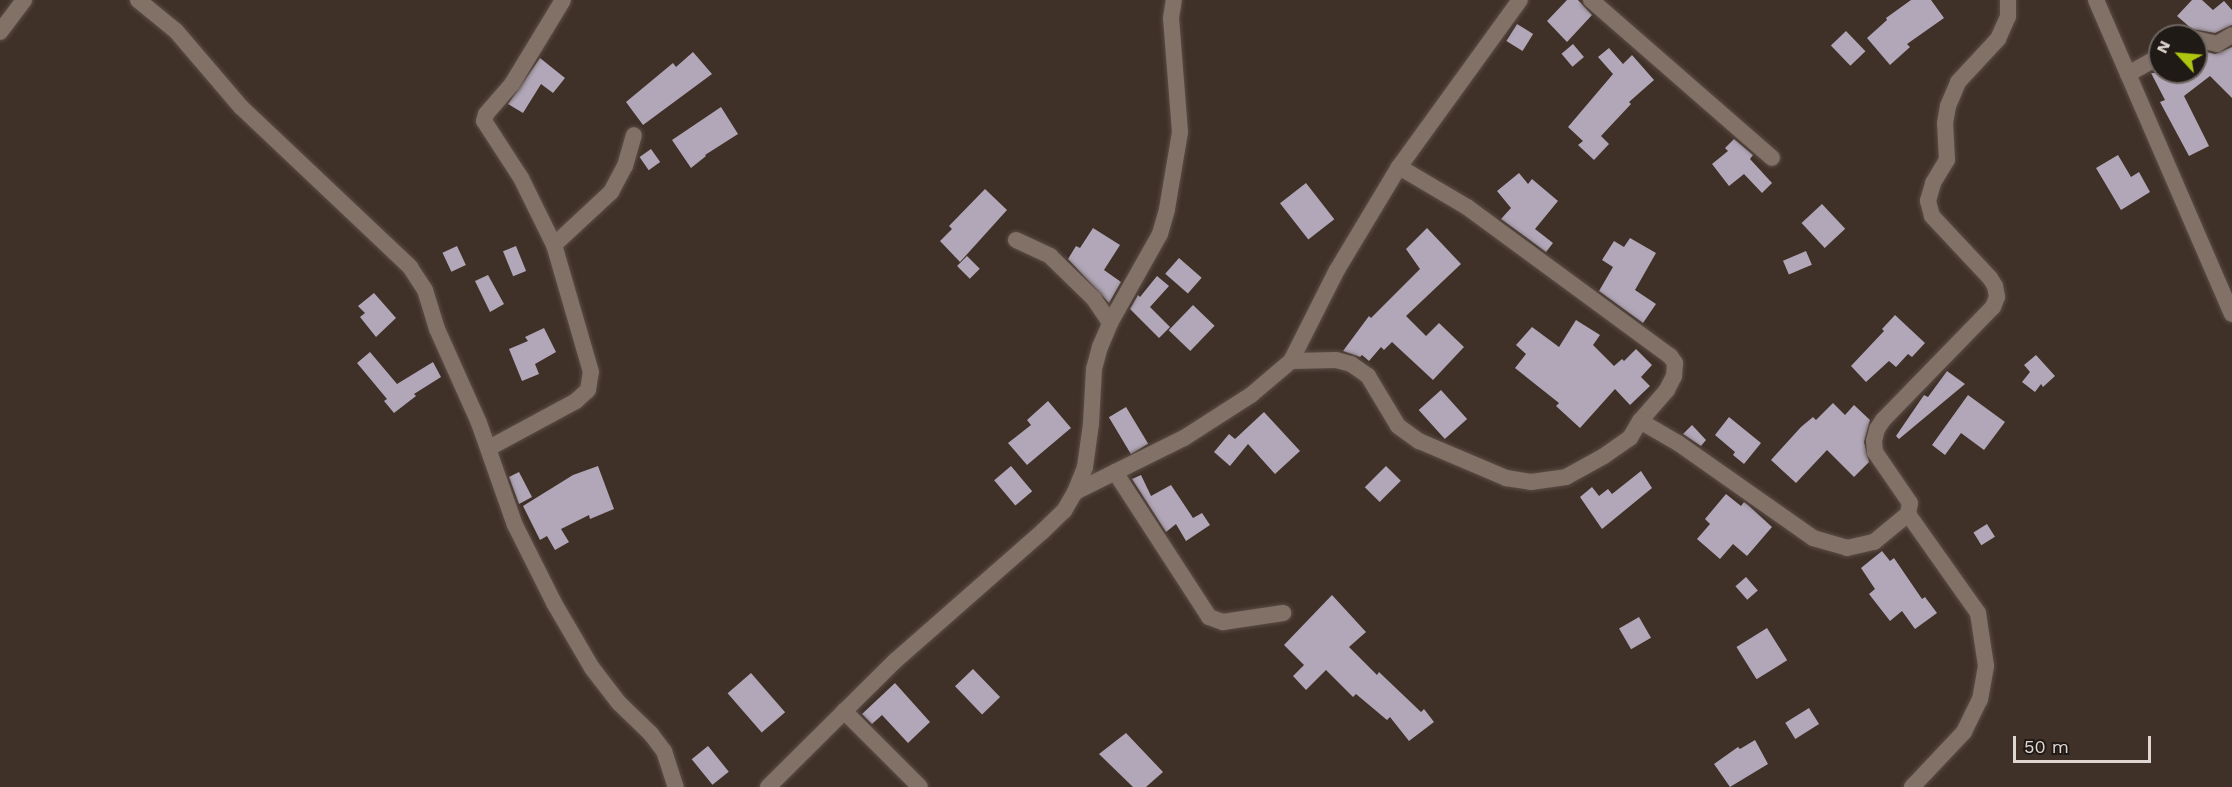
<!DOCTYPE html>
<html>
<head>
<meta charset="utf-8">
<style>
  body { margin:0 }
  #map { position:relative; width:2232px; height:787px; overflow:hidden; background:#3f3028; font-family:"Work Sans",sans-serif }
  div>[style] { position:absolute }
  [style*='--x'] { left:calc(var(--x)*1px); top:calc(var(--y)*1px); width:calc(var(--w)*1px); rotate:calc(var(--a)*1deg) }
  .building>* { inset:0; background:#b1a7b8; transform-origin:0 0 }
  .roads { filter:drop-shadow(0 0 2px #5a4d46) drop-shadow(0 0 2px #5a4d46) }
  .minor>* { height:16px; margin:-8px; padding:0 8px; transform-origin:8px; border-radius:8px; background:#827167 }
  span { translate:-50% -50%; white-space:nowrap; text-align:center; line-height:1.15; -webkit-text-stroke:6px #201a16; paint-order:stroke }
  .north { position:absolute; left:2148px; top:24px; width:60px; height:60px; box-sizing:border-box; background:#201a16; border:2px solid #6d6661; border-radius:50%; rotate:296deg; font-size:16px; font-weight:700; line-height:24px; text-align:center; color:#e1d7d2 }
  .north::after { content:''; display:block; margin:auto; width:21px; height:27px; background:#adc60f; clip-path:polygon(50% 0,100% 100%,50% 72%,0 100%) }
  .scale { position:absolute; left:2013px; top:736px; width:138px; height:27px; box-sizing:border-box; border:3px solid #e1d7d2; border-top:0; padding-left:8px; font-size:18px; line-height:21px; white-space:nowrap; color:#e1d7d2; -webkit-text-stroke:4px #201a16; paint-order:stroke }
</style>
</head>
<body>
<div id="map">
  <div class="building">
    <div style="clip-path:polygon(1567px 0,1578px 0,1592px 15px,1567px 42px,1547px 21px)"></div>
    <div style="clip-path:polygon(1911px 0,1931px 0,1944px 18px,1907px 44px,1910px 47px,1890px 65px,1867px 38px,1887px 20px,1886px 18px)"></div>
    <div style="clip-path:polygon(2192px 0,2202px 0,2213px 10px,2224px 1px,2232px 10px,2232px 25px,2215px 33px,2192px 29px,2177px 16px)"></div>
    <div style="left:1517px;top:24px;width:19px;height:20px;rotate:32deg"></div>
    <div style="left:1846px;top:31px;width:28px;height:21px;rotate:46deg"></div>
    <div style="left:1573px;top:44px;width:17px;height:15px;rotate:50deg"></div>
    <div style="clip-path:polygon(2232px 47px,2232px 98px,2210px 76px,2184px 96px,2209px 146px,2189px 156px,2160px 102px,2165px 100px,2151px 73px,2196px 72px,2196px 57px,2203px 51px,2215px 54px)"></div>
    <div style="clip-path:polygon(1609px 48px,1623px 64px,1632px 55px,1654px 80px,1629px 102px,1631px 104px,1601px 136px,1609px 144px,1594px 160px,1578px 145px,1583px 141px,1568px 127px,1613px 74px,1598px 57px)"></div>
    <div style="clip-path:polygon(693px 52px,712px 74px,643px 125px,626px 102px,673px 63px,676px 67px)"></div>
    <div style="clip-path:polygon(540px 58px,565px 78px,553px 93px,541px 84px,523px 113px,508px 104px)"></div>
    <div style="clip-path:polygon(721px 107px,738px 134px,705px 155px,706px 156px,691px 168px,672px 140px)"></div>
    <div style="clip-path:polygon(1734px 139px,1753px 155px,1750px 159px,1772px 183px,1762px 193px,1744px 174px,1729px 186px,1712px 164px,1728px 151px,1725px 148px)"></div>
    <div style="left:651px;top:149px;width:16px;height:14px;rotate:55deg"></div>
    <div style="clip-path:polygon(2118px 155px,2131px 177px,2139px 172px,2150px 192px,2121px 210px,2096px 168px)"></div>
    <div style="clip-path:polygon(1519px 173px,1528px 184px,1532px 179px,1558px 201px,1535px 229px,1553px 243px,1546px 252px,1501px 219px,1511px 208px,1497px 191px)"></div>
    <div style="left:1306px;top:183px;width:46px;height:33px;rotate:52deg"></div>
    <div style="clip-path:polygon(985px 189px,1007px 210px,960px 262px,940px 241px,952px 229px,949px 226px)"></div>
    <div style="left:1822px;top:204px;width:34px;height:28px;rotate:47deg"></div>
    <div style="clip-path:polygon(1093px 228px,1120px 245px,1104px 270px,1121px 282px,1109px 303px,1068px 259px,1076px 246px,1080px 248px)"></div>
    <div style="clip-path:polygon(1427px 228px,1461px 264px,1406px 316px,1426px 336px,1439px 323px,1464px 347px,1433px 380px,1392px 342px,1384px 350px,1381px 347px,1369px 361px,1362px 355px,1360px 357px,1343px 351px,1369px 316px,1371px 318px,1420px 269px,1406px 249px)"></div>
    <div style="clip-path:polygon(1630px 238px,1656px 253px,1635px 290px,1656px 304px,1643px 323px,1599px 291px,1613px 267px,1602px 260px,1614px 241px,1624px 247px)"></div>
    <div style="left:457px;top:246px;width:21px;height:16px;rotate:65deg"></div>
    <div style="left:516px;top:246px;width:27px;height:14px;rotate:68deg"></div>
    <div style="left:1806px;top:251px;width:15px;height:25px;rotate:67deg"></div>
    <div style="left:967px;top:256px;width:18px;height:14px;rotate:45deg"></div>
    <div style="left:1179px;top:258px;width:30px;height:21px;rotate:41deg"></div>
    <div style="clip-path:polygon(488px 275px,504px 304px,490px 312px,475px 281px)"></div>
    <div style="clip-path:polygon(1157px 276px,1169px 286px,1150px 307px,1170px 327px,1159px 338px,1130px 309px,1138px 295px,1140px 297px)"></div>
    <div style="clip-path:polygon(374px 293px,396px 318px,376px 337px,360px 317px,365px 313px,358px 306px)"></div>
    <div style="left:1193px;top:305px;width:30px;height:35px;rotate:44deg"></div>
    <div style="clip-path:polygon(1895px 315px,1925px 343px,1912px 357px,1908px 354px,1896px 367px,1889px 361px,1866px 382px,1851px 366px,1884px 331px,1882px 329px)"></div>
    <div style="clip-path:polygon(1576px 320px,1600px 335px,1593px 345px,1614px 366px,1622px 359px,1624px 361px,1636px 349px,1652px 365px,1641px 377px,1650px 386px,1630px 405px,1615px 389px,1580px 428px,1556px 406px,1559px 403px,1515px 368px,1526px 354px,1516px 345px,1532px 327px,1559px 347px)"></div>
    <div style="clip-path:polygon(544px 328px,556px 352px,535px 364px,539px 374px,522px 381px,509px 349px,528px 341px,525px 337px)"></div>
    <div style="clip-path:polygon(370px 352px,397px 384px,433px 362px,441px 377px,414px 394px,416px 396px,394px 413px,384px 401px,387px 399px,357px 363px)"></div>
    <div style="clip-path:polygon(2036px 355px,2055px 376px,2043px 387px,2041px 384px,2035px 392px,2022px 382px,2030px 372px,2024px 365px)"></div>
    <div style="clip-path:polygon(1947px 371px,1965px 384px,1899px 439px,1896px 436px,1924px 395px,1928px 397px)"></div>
    <div style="left:1441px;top:390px;width:39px;height:30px;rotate:48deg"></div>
    <div style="clip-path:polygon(1968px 395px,2005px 422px,1984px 450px,1961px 433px,1945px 455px,1932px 445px)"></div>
    <div style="clip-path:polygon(1048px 401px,1071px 428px,1027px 465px,1008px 443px,1031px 425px,1027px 420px)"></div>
    <div style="clip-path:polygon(1833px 403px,1845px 415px,1854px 405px,1870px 420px,1864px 442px,1869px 462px,1854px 477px,1827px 450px,1796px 483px,1771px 460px,1801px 427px,1813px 417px,1816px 420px)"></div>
    <div style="left:1126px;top:407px;width:43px;height:20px;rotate:59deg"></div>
    <div style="clip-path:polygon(1264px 412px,1300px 451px,1275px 474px,1248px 444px,1230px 466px,1214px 452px,1229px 434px,1235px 439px)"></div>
    <div style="clip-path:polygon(1729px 417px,1761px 443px,1744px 464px,1733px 455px,1735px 452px,1715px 435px)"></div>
    <div style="clip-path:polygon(1692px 425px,1706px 440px,1701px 446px,1683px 434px)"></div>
    <div style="clip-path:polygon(598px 466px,614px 509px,590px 519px,589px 515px,561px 529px,569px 542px,555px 550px,547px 536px,540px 540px,523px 506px,573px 475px)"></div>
    <div style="left:1011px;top:466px;width:33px;height:22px;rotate:50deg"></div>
    <div style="left:1386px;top:466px;width:21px;height:30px;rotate:45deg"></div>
    <div style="clip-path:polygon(1641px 471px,1652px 488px,1602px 529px,1580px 497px,1592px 487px,1599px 496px,1608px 489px,1612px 494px)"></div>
    <div style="clip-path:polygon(519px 472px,532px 497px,519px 504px,509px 477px)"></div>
    <div style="clip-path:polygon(1141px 475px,1151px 496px,1171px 485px,1193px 518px,1202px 513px,1210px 525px,1186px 541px,1176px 524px,1166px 532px,1132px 479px)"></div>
    <div style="clip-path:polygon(1726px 494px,1741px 506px,1744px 502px,1748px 505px,1772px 527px,1747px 556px,1733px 544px,1720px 559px,1697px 539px,1710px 524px,1705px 519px)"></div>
    <div style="left:1987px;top:524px;width:15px;height:16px;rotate:58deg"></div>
    <div style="clip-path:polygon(1882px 551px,1890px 561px,1894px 558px,1922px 599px,1925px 597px,1937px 613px,1915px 629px,1902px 611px,1890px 621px,1869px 594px,1875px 589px,1861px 568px)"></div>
    <div style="left:1746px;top:577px;width:18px;height:14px;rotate:49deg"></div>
    <div style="clip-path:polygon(1332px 595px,1366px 632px,1349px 647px,1377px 675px,1379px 672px,1421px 712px,1424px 709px,1434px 722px,1409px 741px,1390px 717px,1387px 720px,1356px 694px,1353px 697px,1326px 670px,1306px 690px,1293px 676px,1304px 665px,1284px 645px)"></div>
    <div style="left:1639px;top:617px;width:24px;height:23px;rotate:60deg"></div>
    <div style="left:1767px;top:628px;width:38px;height:36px;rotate:58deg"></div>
    <div style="left:973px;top:669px;width:39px;height:25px;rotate:46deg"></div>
    <div style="left:751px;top:673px;width:52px;height:31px;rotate:49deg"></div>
    <div style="clip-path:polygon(895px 683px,930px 722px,908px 743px,882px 715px,872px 724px,862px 714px)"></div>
    <div style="left:1809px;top:708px;width:19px;height:28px;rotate:58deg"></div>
    <div style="clip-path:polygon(1126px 733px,1163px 772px,1146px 787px,1133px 787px,1099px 754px)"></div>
    <div style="clip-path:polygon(1755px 740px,1768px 764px,1730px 787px,1714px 764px,1738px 747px,1740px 749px)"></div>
    <div style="left:708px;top:746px;width:33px;height:21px;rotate:51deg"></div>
  </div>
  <div class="roads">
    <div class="minor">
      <div style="--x:138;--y:0;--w:49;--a:39.2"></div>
      <div style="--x:176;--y:31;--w:100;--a:49.5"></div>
      <div style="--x:241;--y:107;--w:233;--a:43.4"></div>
      <div style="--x:410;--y:267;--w:27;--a:57"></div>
      <div style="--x:425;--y:290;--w:41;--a:72.9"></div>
      <div style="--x:437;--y:329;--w:103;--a:65.9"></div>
      <div style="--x:479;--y:423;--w:108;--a:70.6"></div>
      <div style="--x:515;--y:525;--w:87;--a:63.4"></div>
      <div style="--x:554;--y:603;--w:75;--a:59.7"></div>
      <div style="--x:592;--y:668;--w:44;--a:52.4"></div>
      <div style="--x:619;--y:703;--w:45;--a:44.1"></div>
      <div style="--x:651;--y:734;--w:21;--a:53"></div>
      <div style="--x:664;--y:751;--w:38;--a:72"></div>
      <div style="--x:1591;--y:0;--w:240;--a:41.1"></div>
      <div style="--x:2096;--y:0;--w:342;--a:66.6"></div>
      <div style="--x:0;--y:32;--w:40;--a:-53"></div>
      <div style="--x:2196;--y:39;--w:22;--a:13"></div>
      <div style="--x:2217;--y:44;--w:17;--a:-31"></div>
      <div style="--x:2128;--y:74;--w:37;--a:-29"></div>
      <div style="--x:1399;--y:167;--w:79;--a:30.5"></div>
      <div style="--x:1467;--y:207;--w:252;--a:36.3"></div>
      <div style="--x:1670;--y:356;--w:9;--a:54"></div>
      <div style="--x:1675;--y:363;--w:13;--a:94"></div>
      <div style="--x:1674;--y:376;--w:16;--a:117"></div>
      <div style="--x:1667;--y:390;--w:41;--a:131.1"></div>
      <div style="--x:1016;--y:240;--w:38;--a:25"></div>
      <div style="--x:1050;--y:256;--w:62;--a:44.3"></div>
      <div style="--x:1094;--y:299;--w:29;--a:56"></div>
      <div style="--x:554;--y:245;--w:78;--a:-42.9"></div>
      <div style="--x:611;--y:192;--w:30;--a:-62"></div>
      <div style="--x:625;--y:166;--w:32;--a:-74"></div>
      <div style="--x:1291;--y:361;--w:45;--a:-1.3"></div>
      <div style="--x:1336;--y:360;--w:16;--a:15"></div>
      <div style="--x:1351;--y:364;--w:21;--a:35"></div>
      <div style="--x:1368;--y:376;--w:58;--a:59"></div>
      <div style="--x:1398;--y:426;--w:26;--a:36"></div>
      <div style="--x:1419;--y:441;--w:95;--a:23"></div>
      <div style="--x:1506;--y:478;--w:25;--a:9"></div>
      <div style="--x:1531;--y:482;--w:35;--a:-8"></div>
      <div style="--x:1566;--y:477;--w:43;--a:-28.9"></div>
      <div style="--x:1604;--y:456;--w:32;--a:-35"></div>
      <div style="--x:1630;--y:438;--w:20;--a:-60"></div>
      <div style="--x:1640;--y:421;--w:44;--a:30.1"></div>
      <div style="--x:1678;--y:443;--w:165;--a:35.1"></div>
      <div style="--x:1813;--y:538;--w:35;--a:16"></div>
      <div style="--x:1847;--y:548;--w:28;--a:-13"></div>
      <div style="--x:1874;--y:542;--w:44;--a:-39.5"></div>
      <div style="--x:1908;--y:514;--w:11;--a:-80"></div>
      <div style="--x:1910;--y:503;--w:62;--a:-124.5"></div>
      <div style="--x:1875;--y:452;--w:11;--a:-95"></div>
      <div style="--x:1874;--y:441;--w:12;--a:-76"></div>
      <div style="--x:1877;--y:429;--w:11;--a:-56"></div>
      <div style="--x:1883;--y:420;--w:158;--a:-45.8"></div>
      <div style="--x:1993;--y:307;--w:11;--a:-68"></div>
      <div style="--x:1997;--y:297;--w:11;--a:-100"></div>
      <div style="--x:1995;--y:286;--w:9;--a:-122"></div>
      <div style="--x:1990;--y:278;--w:85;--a:-133.1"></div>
      <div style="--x:1932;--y:216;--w:16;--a:-105"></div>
      <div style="--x:1928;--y:201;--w:19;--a:-74"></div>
      <div style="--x:1933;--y:183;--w:27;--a:-59"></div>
      <div style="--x:1947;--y:160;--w:37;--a:-93"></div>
      <div style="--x:1945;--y:123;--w:17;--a:-80"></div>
      <div style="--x:1948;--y:106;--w:26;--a:-67"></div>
      <div style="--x:1958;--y:82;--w:59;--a:-47.1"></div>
      <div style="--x:1998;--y:39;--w:24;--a:-66"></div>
      <div style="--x:2008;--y:17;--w:17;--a:-90"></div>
      <div style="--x:489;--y:448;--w:99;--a:-28.4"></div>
      <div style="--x:576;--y:401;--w:16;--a:-43"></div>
      <div style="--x:588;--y:390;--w:18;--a:-81"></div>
      <div style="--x:591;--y:372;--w:132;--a:-106.2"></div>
      <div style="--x:554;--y:245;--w:75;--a:-116.2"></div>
      <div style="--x:521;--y:178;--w:68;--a:-123"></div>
      <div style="--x:484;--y:121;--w:7;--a:-74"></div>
      <div style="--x:486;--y:114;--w:40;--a:-49"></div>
      <div style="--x:512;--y:84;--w:98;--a:-58.7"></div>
      <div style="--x:1115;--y:472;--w:173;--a:57"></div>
      <div style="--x:1209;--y:617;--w:15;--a:20"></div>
      <div style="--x:1223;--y:622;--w:61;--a:-8.5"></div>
      <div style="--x:1075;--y:492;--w:122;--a:-26.4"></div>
      <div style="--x:1184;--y:438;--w:80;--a:-32.7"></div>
      <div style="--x:1251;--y:395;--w:52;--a:-40.4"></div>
      <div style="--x:1291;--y:361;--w:102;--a:-63.2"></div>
      <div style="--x:1337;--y:270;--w:120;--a:-59"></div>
      <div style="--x:1399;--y:167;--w:206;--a:-54.1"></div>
      <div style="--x:1908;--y:514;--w:121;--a:54.7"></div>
      <div style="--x:1978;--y:613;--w:54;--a:81.4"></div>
      <div style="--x:1986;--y:666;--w:34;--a:100"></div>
      <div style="--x:1980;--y:699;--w:37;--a:116"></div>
      <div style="--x:1964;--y:732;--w:76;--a:133.4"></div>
      <div style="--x:844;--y:711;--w:107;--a:45"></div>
      <div style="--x:768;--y:787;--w:179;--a:-44.8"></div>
      <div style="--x:895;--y:661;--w:197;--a:-41.3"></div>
      <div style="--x:1043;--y:531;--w:29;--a:-44"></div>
      <div style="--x:1064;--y:511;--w:22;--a:-60"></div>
      <div style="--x:1075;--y:492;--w:27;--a:-68"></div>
      <div style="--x:1085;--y:467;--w:43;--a:-82.1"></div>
      <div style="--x:1091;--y:424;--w:55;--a:-86.9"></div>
      <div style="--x:1094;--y:369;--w:23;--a:-75"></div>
      <div style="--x:1100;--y:347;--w:26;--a:-67"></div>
      <div style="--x:1110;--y:323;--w:102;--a:-60.7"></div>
      <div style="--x:1160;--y:234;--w:26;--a:-74"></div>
      <div style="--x:1167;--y:209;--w:78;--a:-80.4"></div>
      <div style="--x:1180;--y:132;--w:114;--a:-94.5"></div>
      <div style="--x:1171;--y:18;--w:18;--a:-81"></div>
    </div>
  </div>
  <div class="north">N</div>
  <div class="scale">50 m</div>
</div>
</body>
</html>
